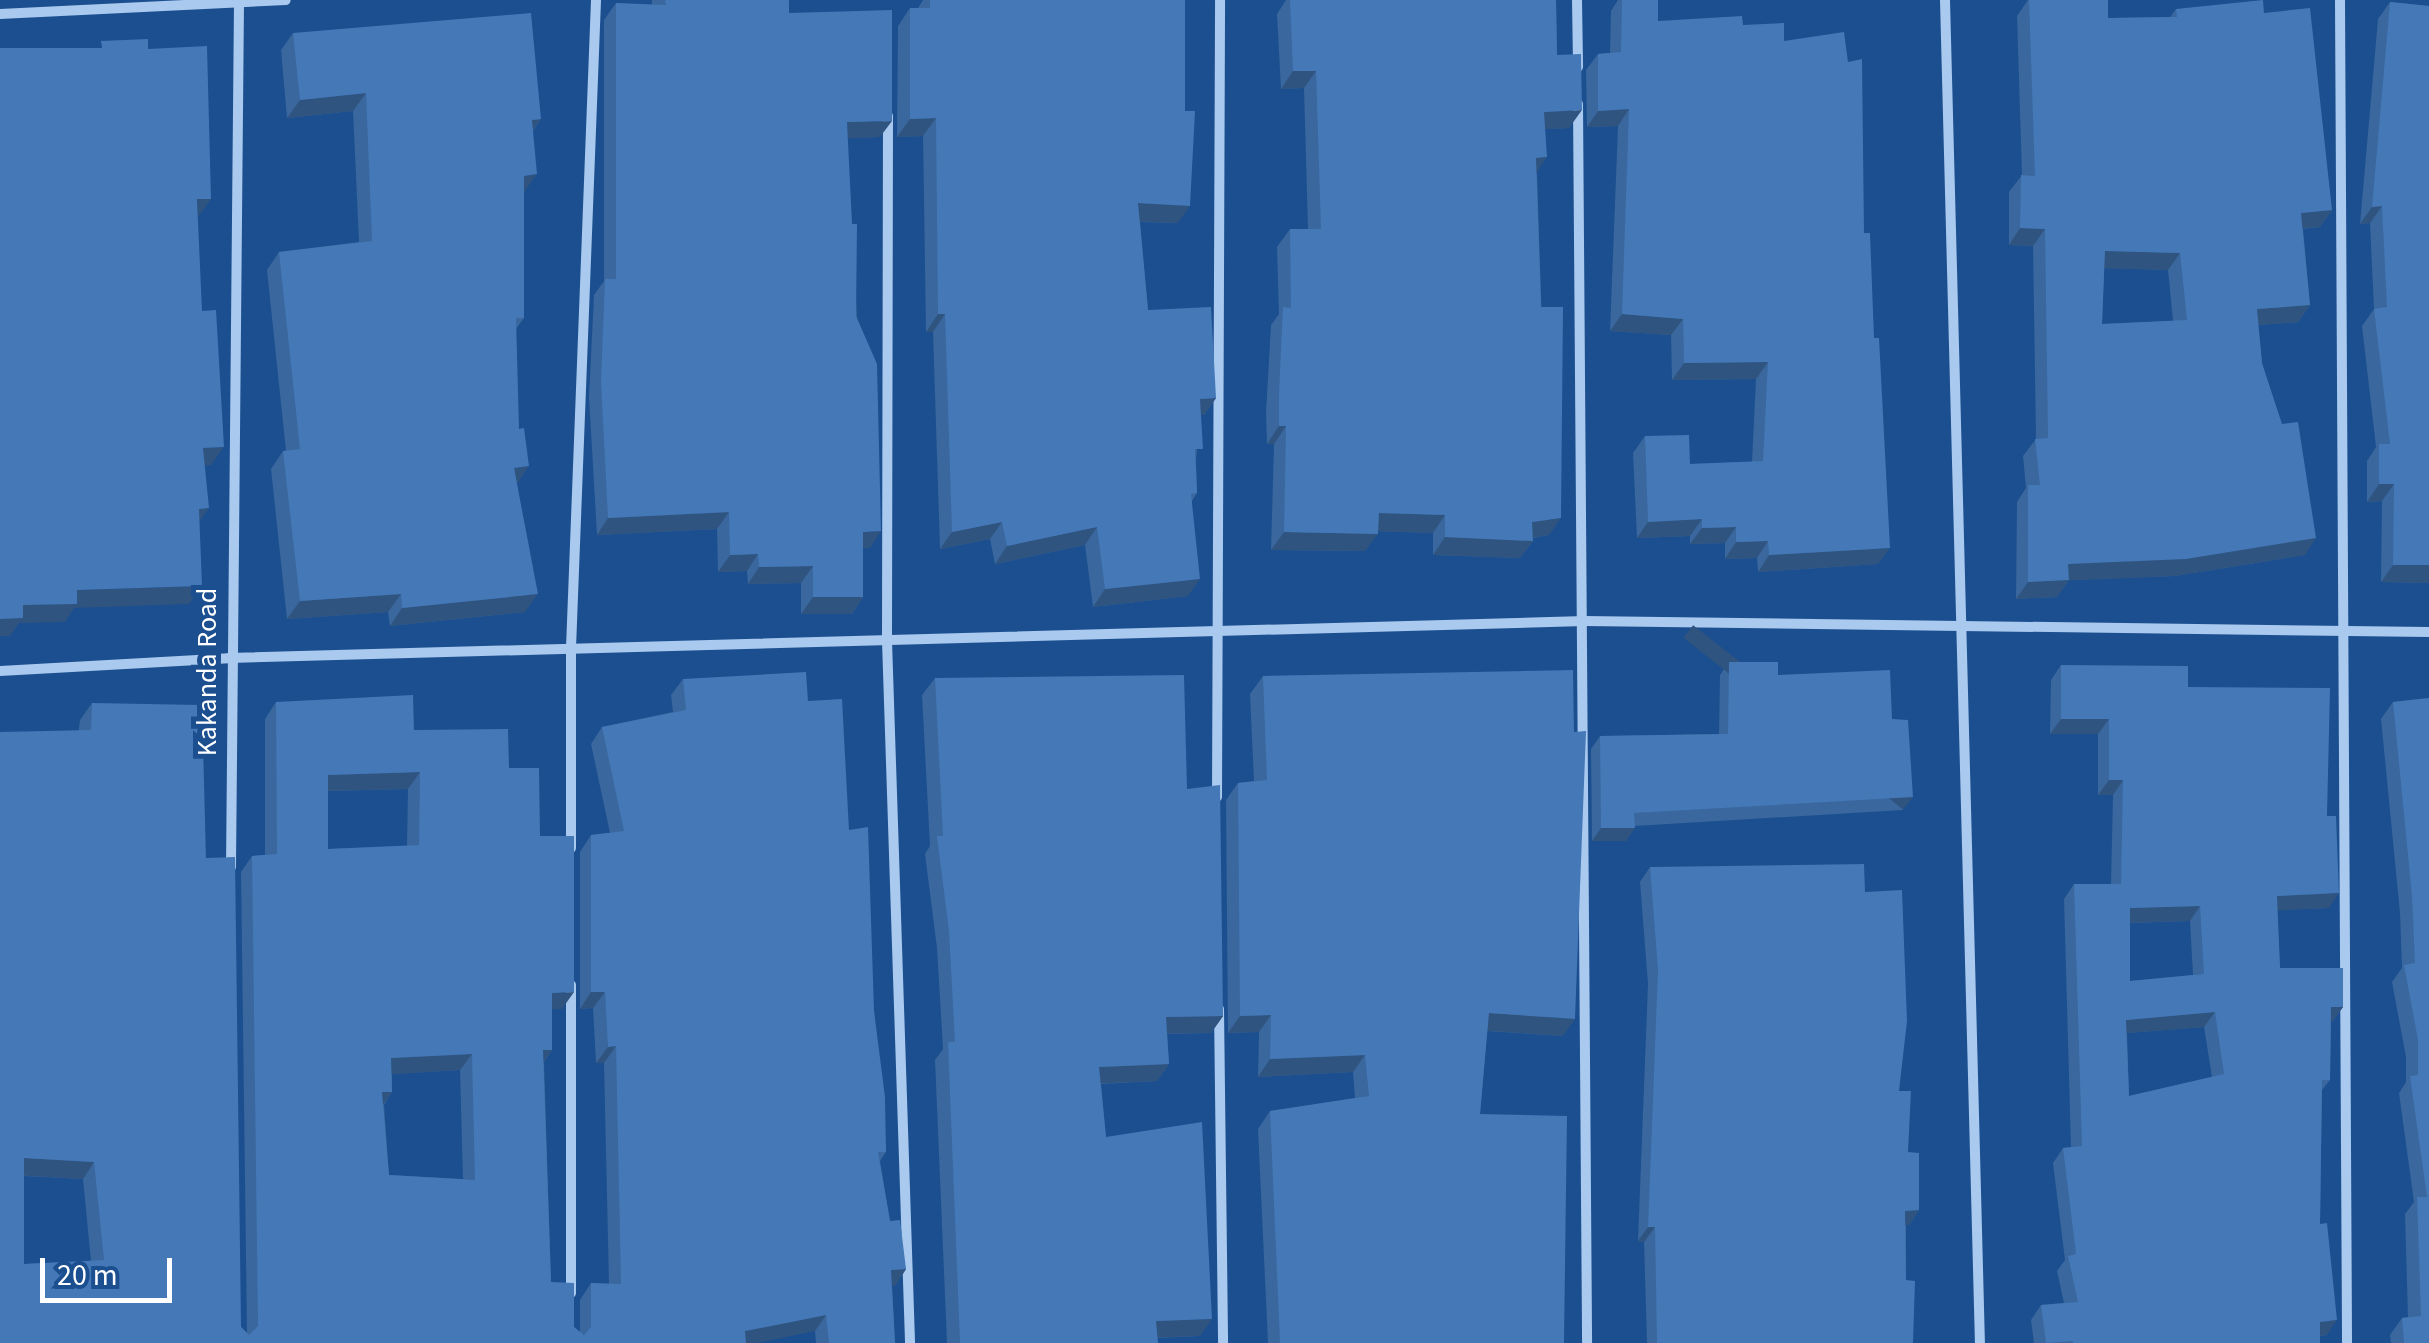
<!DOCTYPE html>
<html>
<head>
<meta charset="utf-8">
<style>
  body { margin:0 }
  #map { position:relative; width:2429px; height:1343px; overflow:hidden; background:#1b4f8f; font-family:"Source Sans 3",sans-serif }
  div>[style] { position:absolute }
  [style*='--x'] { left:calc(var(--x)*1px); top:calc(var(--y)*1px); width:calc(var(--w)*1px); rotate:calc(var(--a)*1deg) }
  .street>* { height:10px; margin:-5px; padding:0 5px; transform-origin:5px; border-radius:5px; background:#a9c9ee }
  .wall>* { inset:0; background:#3a679d }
  .shaded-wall>* { inset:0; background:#305480; transform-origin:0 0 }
  .building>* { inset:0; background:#4478b7 }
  span { translate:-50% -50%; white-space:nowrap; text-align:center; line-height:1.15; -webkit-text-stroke:10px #1b4f8f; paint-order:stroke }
  .street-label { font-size:28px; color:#fff }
  .scale { position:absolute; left:40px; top:1258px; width:132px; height:45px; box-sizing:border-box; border:5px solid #fff; border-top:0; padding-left:12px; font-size:30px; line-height:35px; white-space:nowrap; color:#fff; -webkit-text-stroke:8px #1b4f8f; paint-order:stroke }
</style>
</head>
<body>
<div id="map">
  <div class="street">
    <div style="--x:1577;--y:0;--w:67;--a:89.1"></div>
    <div style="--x:1945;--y:0;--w:1343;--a:88.51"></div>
    <div style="--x:2340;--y:0;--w:1343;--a:89.7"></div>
    <div style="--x:0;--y:14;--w:286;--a:-2.8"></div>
    <div style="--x:1578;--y:104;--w:1239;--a:89.58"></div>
    <div style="--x:888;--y:116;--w:525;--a:90.11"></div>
    <div style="--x:887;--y:641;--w:702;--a:88.12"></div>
    <div style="--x:0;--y:671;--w:229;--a:-3.2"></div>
    <div style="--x:229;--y:658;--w:1356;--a:-1.56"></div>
    <div style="--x:1584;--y:621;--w:845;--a:0.75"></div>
    <div style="--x:1217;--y:797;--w:797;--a:-89.78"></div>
    <div style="--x:571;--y:848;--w:200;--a:-90"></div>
    <div style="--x:571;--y:648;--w:648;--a:-87.79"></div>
    <div style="--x:231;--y:867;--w:867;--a:-89.47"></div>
    <div style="--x:571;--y:985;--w:308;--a:90"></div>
    <div style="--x:1219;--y:1009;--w:334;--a:89.3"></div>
  </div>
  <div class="wall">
    <div style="clip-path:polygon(652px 0,789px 0,789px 13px,880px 137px,847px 138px,870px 548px,863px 548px,863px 597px,852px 614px,801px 614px,801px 583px,748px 584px,747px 571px,718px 572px,717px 529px,597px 535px,589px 397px,594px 295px,604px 281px,604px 20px,616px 3px,652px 5px)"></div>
    <div style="clip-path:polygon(923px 0,1185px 0,1178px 223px,1140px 222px,1148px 310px,1216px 398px,1204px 415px,1201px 415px,1196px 459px,1197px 493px,1192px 501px,1188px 596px,1093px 607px,1085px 545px,995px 564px,990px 539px,940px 549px,933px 332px,926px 332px,923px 136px,897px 137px,898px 26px,910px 8px,918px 8px)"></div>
    <div style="clip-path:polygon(1286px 0,1556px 0,1557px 55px,1569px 128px,1545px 129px,1537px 172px,1549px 535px,1533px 538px,1533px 541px,1520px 558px,1433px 555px,1433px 533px,1378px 531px,1365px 551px,1271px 550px,1274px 444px,1267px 444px,1266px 412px,1271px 325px,1279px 314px,1277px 247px,1290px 229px,1308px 229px,1304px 88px,1281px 89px,1277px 14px)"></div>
    <div style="clip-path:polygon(1618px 0,1622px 0,1658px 21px,1743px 25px,1784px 41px,1864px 233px,1878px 564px,1758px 572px,1757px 558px,1725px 559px,1725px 543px,1690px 544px,1690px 536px,1637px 538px,1633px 453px,1645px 436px,1690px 464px,1752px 462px,1756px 379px,1672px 380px,1671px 335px,1610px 331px,1618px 126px,1587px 127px,1586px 70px,1598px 54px,1610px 53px,1611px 11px)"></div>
    <div style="clip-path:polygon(evenodd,2028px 0,2108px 0,2108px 18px,2170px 17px,2176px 9px,2264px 13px,2332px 210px,2320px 227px,2303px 229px,2310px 305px,2298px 322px,2258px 325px,2262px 363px,2305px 555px,2175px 576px,2069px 580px,2057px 597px,2016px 599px,2017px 502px,2026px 488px,2023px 456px,2036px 439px,2033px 246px,2009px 245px,2009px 192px,2022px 175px,2017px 16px,2028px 0,2104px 268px,2168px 270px,2173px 321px,2102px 324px,2104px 268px)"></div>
    <div style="clip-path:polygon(2390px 2px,2429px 6px,2429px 583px,2381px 582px,2382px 501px,2367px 502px,2367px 461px,2376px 447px,2362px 326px,2374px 309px,2370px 223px,2360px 224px,2378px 19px)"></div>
    <div style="clip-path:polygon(293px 33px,541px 119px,533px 131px,524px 192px,524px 318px,516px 329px,517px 484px,525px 612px,390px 626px,388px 612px,287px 619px,271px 469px,283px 451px,286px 451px,267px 270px,279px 252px,359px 242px,353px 111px,287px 118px,281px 50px)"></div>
    <div style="clip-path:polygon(1729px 662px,1778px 675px,1892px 719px,1903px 810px,1635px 826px,1626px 841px,1592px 841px,1591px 749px,1600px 736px,1719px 734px,1720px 675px)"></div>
    <div style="clip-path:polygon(evenodd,2061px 665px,2188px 687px,2327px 816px,2329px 908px,2277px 910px,2280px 968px,2343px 1007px,2332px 1022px,2331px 1022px,2330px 1080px,2322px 1090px,2320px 1224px,2327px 1335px,2320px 1336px,2320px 1343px,2034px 1343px,2031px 1320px,2041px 1305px,2064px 1303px,2057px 1271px,2065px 1260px,2053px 1163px,2063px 1148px,2071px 1147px,2064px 899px,2074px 884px,2111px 884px,2113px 795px,2098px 795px,2098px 734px,2050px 734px,2051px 680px,2061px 665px,2190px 921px,2193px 975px,2130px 981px,2130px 923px,2190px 921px,2061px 665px,2204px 1027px,2212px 1077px,2129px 1096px,2127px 1033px,2204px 1027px)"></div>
    <div style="clip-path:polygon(1263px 676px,1563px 1036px,1487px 1031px,1480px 1114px,1564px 1343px,1268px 1343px,1258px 1129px,1270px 1111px,1355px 1098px,1353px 1072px,1258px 1077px,1259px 1032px,1228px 1033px,1226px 800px,1238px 783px,1254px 781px,1250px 694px)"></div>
    <div style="clip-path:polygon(935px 678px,1187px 789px,1223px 1016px,1211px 1033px,1167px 1034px,1169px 1064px,1157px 1081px,1101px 1084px,1106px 1137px,1200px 1336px,1157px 1338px,1158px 1343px,947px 1343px,935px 1060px,943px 1049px,937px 948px,925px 854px,930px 846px,922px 695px)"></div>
    <div style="clip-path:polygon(evenodd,683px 679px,808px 701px,849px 830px,874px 1011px,886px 1152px,880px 1161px,890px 1221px,906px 1269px,895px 1286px,892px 1286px,895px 1343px,816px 1343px,815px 1331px,0 1343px,80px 720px,92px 703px,206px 858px,241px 1327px,247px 1333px,241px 872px,252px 856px,265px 855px,265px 719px,276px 702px,414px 730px,509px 768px,540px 836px,562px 1009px,552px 1009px,552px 1050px,544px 1062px,551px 1282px,574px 1327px,580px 1332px,580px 1300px,591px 1283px,609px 1284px,604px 1063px,596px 1063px,593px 1008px,580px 1009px,580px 852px,591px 835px,610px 833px,591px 744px,602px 727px,673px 712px,671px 695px,683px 679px,408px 789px,407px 846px,328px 849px,328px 791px,408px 789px,683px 679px,460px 1070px,463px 1179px,389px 1175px,384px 1105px,392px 1092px,392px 1074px,460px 1070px,683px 679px,24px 1176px,83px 1179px,91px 1261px,24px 1264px,24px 1176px)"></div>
    <div style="clip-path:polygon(2429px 698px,2429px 1343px,2391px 1343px,2390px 1335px,2402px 1318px,2408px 1317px,2405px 1214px,2414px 1202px,2399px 1093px,2406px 1082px,2406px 1057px,2392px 982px,2402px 968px,2400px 913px,2381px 719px,2393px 702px)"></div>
    <div style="clip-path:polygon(1650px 867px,1865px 892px,1899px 1091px,1908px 1152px,1919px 1210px,1909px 1225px,1906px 1225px,1906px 1280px,1913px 1343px,1647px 1343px,1644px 1242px,1638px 1241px,1648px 984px,1640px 882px)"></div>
  </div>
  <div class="shaded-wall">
    <div style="clip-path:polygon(1293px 71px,1316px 71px,1304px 88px,1281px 89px)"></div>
    <div style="clip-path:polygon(366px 93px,353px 111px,287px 118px,300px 100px)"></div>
    <div style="clip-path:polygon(1629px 109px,1618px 126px,1587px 127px,1598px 111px)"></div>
    <div style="clip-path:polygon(1582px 110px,1569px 128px,1531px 130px,1544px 112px)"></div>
    <div style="clip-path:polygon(936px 118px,923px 136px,897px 137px,910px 119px)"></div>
    <div style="clip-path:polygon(541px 119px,528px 137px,532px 120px)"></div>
    <div style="clip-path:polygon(892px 121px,880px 137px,835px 139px,847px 122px)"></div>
    <div style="clip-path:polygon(1547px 157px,1535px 175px,1536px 158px)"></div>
    <div style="clip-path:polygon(537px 174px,524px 192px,524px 176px)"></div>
    <div style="clip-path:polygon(197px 199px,211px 199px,198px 217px)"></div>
    <div style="clip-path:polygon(1138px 203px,1190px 206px,1178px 223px,1126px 221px)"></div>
    <div style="clip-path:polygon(2382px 206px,2370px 223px,2360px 224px,2372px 207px)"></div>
    <div style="clip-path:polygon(2332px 210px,2320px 227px,2289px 230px,2301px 213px)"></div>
    <div style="clip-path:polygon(2020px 228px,2045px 229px,2033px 246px,2009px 245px)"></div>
    <div style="clip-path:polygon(2105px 251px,2180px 253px,2168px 270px,2093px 268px)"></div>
    <div style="clip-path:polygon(2310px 305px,2298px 322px,2245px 326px,2257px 309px)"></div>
    <div style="clip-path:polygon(938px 314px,945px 314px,933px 332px,926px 332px)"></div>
    <div style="clip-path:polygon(1622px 314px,1683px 319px,1671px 335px,1610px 331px)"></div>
    <div style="clip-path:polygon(1768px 362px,1756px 379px,1672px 380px,1684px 363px)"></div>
    <div style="clip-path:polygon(1216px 398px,1204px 415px,1188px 416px,1200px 399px)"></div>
    <div style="clip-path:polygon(1279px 426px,1286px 426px,1274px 444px,1267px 444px)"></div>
    <div style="clip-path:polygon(224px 447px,211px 465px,190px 466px,203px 448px)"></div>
    <div style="clip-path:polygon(529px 466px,517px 484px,514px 468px)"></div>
    <div style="clip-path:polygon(2379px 484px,2394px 484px,2382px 501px,2367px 502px)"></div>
    <div style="clip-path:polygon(209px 508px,196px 526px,199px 509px)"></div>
    <div style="clip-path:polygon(729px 512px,717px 529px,597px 535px,608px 518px)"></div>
    <div style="clip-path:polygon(1379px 513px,1445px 515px,1433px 533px,1367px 531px)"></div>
    <div style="clip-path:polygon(1561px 518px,1549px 535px,1520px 540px,1532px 522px)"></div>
    <div style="clip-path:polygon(1702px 519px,1690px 536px,1637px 538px,1648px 522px)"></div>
    <div style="clip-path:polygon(1002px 522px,990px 539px,940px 549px,952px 532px)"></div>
    <div style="clip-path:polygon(1097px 527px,1085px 545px,995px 564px,1007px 546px)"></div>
    <div style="clip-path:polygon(1736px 527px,1725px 543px,1690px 544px,1702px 528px)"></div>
    <div style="clip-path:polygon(881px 531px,870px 548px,851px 548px,863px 532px)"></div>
    <div style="clip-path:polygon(1284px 532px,1378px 534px,1365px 551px,1271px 550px)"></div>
    <div style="clip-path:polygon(1445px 537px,1533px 541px,1520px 558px,1433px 555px)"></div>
    <div style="clip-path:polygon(2316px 538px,2305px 555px,2175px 576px,2056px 581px,2068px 564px)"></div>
    <div style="clip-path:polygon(1768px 541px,1757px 558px,1725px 559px,1736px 542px)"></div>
    <div style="clip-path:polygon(1890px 548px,1878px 564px,1758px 572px,1769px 555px)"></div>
    <div style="clip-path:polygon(758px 554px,747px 571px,718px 572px,730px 555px)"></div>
    <div style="clip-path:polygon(2393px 565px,2429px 565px,2429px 583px,2381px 582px)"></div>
    <div style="clip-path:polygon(813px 566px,801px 583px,748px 584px,759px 567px)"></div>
    <div style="clip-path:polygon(1200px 579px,1188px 596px,1093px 607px,1105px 589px)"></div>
    <div style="clip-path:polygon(2069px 580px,2057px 597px,2016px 599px,2028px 582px)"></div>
    <div style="clip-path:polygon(202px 586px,189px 604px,74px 608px,65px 622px,19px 623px,10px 636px,0 636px,0 619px,23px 605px,77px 590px)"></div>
    <div style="clip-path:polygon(401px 594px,388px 612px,287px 619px,300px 601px)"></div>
    <div style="clip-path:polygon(538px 594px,525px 612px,390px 626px,402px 608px)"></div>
    <div style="clip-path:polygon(813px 597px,863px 597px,852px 614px,801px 614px)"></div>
    <div style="clip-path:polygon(2061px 719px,2109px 719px,2098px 734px,2050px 734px)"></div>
    <div style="clip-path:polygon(420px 772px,408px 789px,316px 791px,328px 775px)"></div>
    <div style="clip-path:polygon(2109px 780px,2123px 780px,2113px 795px,2098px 795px)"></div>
    <div style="left:1913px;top:797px;width:16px;height:279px;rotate:128deg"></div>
    <div style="clip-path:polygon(1601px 828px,1635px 828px,1626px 841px,1592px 841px)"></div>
    <div style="clip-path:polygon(2339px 893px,2329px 908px,2266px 911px,2277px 896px)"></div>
    <div style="clip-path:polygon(2200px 906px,2190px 921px,2120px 923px,2130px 908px)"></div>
    <div style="clip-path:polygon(574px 992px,562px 1009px,541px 1010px,552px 993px)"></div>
    <div style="clip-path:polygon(591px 992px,605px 992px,593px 1008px,580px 1009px)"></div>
    <div style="clip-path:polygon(2331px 1007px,2343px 1007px,2332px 1022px,2320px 1022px)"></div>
    <div style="clip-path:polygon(2215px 1012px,2204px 1027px,2116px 1034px,2126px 1020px)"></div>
    <div style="clip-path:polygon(1489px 1013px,1575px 1019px,1563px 1036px,1477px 1030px)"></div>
    <div style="clip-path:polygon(1271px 1015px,1259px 1032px,1228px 1033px,1240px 1016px)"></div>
    <div style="clip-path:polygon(1223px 1016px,1211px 1033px,1153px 1034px,1166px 1017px)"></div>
    <div style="clip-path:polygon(616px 1046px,604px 1063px,596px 1063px,608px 1047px)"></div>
    <div style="clip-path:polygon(543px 1050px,552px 1050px,541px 1066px)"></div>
    <div style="clip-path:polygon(472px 1054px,460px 1070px,380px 1075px,391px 1058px)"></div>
    <div style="clip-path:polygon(1365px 1055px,1353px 1072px,1258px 1077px,1270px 1059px)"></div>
    <div style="clip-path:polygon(1169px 1064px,1157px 1081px,1087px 1084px,1099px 1067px)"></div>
    <div style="clip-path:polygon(382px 1092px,392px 1092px,381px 1108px)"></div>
    <div style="clip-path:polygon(24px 1158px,94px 1162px,83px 1179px,13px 1175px)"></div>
    <div style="clip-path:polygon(1919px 1210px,1909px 1225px,1895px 1225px,1905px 1211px)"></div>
    <div style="clip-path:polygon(1648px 1227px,1655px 1227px,1644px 1242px,1638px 1241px)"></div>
    <div style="clip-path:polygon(906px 1269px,895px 1286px,879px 1287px,891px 1270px)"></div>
    <div style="clip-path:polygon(826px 1315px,815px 1331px,757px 1343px,737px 1343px,745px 1331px)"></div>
    <div style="clip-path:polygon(1212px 1319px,1200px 1336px,1144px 1338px,1156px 1321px)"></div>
    <div style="clip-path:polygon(2337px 1320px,2327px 1335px,2309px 1337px,2320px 1322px)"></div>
  </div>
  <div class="building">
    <div style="clip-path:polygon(665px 0,789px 0,789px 13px,892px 10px,892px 121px,847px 122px,852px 224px,857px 224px,856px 316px,877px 364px,881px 531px,863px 532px,863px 597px,813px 597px,813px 566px,759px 567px,758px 554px,730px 555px,729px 512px,608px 518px,601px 381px,605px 279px,616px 279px,616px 3px,666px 5px)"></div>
    <div style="clip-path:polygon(930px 0,1185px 0,1185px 111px,1195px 111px,1190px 206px,1138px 203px,1148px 310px,1211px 307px,1216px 398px,1200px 399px,1203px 449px,1195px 449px,1197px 493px,1191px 494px,1200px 579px,1105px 589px,1097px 527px,1007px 546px,1002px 522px,952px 532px,945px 314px,938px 314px,936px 118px,910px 119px,910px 8px,930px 8px)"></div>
    <div style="clip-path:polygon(1290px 0,1556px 0,1557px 55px,1581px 54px,1582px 110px,1544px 112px,1547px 157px,1536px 158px,1541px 307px,1563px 307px,1561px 518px,1532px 522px,1533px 541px,1445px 537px,1445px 515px,1379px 513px,1378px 534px,1284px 532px,1286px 426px,1279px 426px,1279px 394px,1283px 307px,1291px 308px,1290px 229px,1321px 229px,1316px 71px,1293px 71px)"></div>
    <div style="clip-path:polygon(1622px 0,1658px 0,1658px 21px,1742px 16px,1743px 25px,1784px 23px,1784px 41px,1844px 32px,1848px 62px,1862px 59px,1864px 233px,1870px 233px,1874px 338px,1879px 338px,1890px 548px,1769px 555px,1768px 541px,1736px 542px,1736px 527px,1702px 528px,1702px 519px,1648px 522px,1645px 436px,1689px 435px,1690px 464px,1763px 461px,1768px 362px,1684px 363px,1683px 319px,1622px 314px,1629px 109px,1598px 111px,1598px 54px,1621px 52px)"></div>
    <div style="clip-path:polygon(evenodd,2029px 0,2108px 0,2108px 18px,2177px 17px,2176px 9px,2263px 0,2264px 13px,2310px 8px,2332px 210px,2301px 213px,2310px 305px,2257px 309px,2262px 363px,2282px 424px,2298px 422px,2316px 538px,2186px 559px,2068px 564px,2069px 580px,2028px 582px,2028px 485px,2040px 485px,2035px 439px,2048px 438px,2045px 229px,2020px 228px,2021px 175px,2035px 176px,2029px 0,2105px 251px,2180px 253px,2187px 320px,2102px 324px,2105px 251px)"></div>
    <div style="clip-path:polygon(2390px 2px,2429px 6px,2429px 565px,2393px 565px,2394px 484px,2379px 484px,2379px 444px,2390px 444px,2374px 309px,2387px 307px,2382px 206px,2372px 207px)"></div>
    <div style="clip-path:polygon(531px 13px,541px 119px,532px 120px,537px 174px,524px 176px,524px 318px,516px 318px,519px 429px,524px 428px,529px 466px,514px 468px,538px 594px,402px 608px,401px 594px,300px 601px,283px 451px,300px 449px,279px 252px,372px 241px,366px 93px,300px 100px,293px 33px)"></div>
    <div style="clip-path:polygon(148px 39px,148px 49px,207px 46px,211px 199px,197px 199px,202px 311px,216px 310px,224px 447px,203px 448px,209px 508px,199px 509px,202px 586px,77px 590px,77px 604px,23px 605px,23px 618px,0 619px,0 48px,102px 48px,101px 41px)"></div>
    <div style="clip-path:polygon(1729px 662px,1778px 662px,1778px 675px,1890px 670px,1892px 719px,1908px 720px,1913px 797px,1634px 813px,1635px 828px,1601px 828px,1600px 736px,1728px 734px)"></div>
    <div style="clip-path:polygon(evenodd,2061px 665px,2188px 666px,2188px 687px,2330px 688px,2327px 816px,2336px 816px,2339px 893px,2277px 896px,2280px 968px,2343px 968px,2343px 1007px,2331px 1007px,2330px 1080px,2322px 1080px,2320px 1224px,2327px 1223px,2337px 1320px,2320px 1322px,2320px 1343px,2073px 1343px,2073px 1341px,2046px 1343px,2041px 1305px,2078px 1302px,2068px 1256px,2076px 1254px,2063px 1148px,2082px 1146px,2074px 884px,2121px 884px,2123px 780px,2109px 780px,2109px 719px,2061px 719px,2061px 665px,2200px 906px,2204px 974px,2130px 981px,2130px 908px,2200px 906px,2061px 665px,2215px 1012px,2224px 1074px,2129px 1096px,2126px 1020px,2215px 1012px)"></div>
    <div style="clip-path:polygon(1573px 670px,1574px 732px,1586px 731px,1575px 1019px,1489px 1013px,1480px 1114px,1567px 1116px,1564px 1343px,1280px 1343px,1270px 1111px,1369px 1096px,1365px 1055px,1270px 1059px,1271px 1015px,1240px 1016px,1238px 783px,1267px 780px,1263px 676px)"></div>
    <div style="clip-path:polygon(evenodd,806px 672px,808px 701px,842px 699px,849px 830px,868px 827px,874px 1011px,885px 1097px,886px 1152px,878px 1152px,890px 1221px,900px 1220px,906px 1269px,891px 1270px,895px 1343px,829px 1343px,826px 1315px,745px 1331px,746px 1343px,0 1343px,0 732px,91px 730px,92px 703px,202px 705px,206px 858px,235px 857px,241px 1327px,249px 1335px,258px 1326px,252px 856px,277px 854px,276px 702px,413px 695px,414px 730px,508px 729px,509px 768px,539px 768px,540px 836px,574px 836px,574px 992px,552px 993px,552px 1050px,543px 1050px,551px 1282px,574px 1283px,574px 1327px,584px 1335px,591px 1327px,591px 1283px,621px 1284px,616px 1046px,608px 1047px,605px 992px,591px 992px,591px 835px,624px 831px,602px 727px,686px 710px,683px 679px,806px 672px,420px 772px,419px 845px,328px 849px,328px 775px,420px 772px,806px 672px,472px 1054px,475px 1180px,389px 1175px,382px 1092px,392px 1092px,391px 1058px,472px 1054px,806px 672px,24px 1158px,94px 1162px,104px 1260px,24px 1264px,24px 1158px)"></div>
    <div style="clip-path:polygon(1184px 675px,1187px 789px,1220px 785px,1223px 1016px,1166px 1017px,1169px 1064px,1099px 1067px,1106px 1137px,1202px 1122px,1212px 1319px,1156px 1321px,1158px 1343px,960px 1343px,948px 1042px,955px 1042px,949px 931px,937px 836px,943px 836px,935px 678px)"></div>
    <div style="clip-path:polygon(2429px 698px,2429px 1343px,2404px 1343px,2402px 1318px,2421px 1316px,2417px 1197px,2427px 1197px,2410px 1076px,2418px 1075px,2418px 1040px,2404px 965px,2415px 963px,2412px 896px,2393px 702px)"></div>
    <div style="clip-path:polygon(1864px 864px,1865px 892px,1902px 890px,1907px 1021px,1899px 1091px,1911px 1091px,1908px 1152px,1919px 1153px,1919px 1210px,1905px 1211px,1906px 1280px,1915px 1281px,1913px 1343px,1657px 1343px,1655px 1227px,1648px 1227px,1658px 970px,1650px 867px)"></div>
  </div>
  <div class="street-label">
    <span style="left:207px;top:672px;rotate:-90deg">Kakanda Road</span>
  </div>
  <div class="scale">20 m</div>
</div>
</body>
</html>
